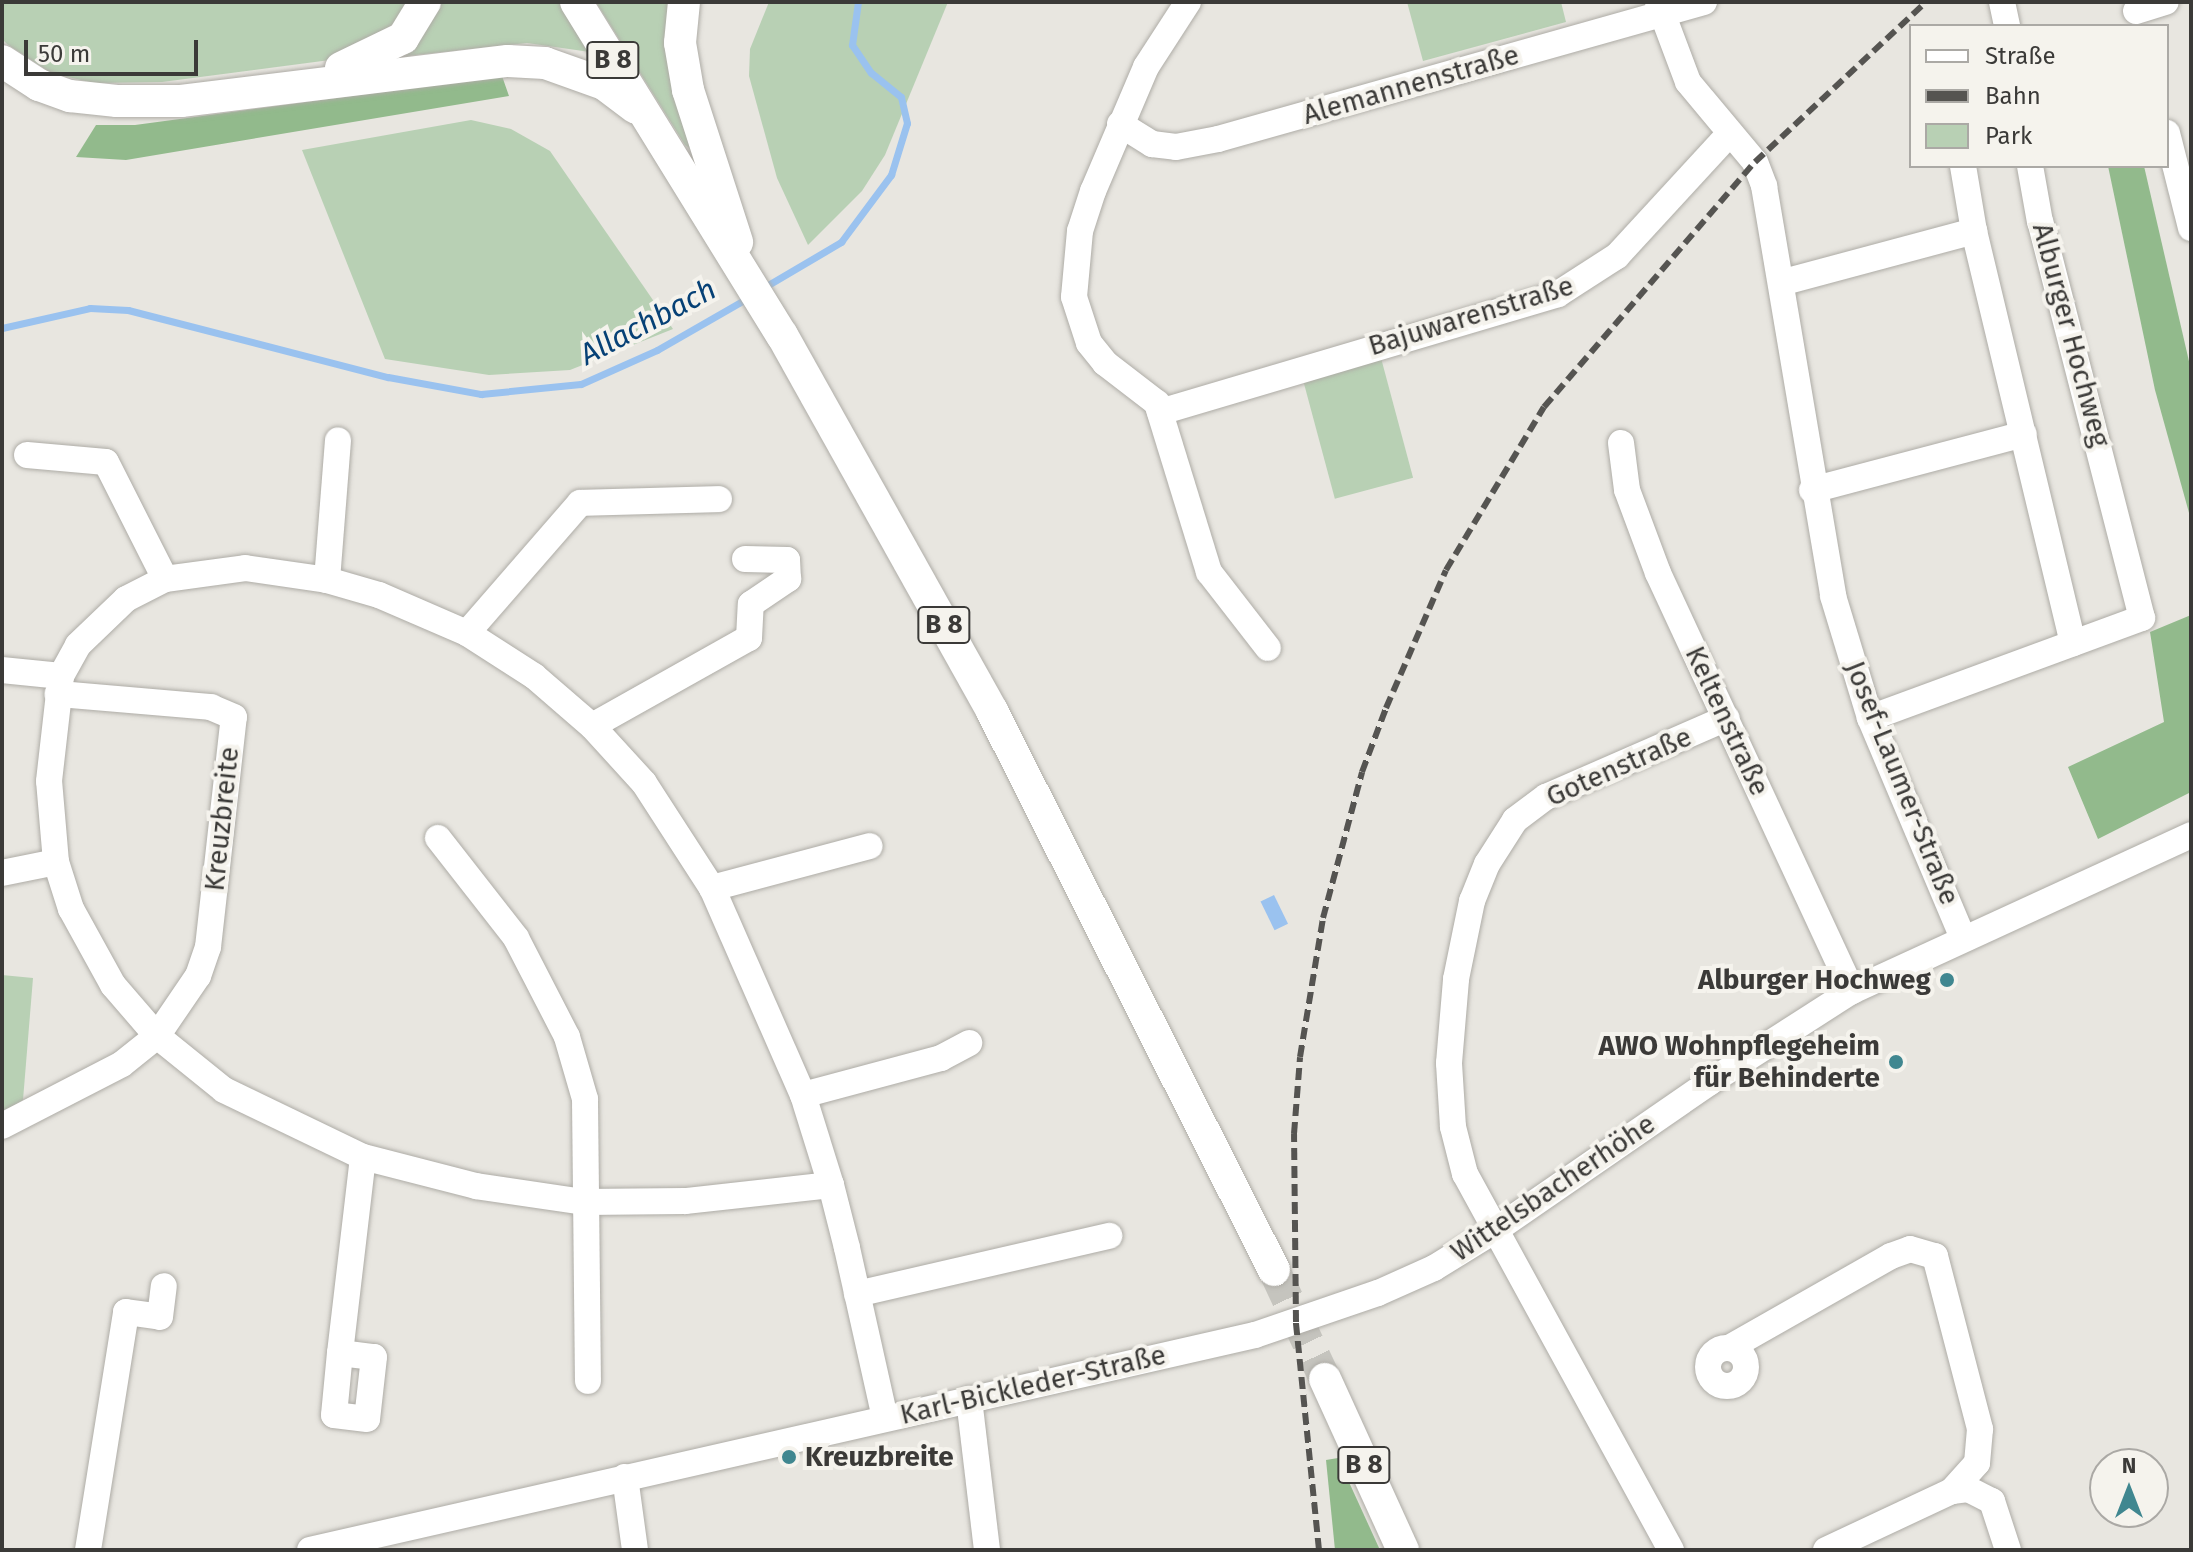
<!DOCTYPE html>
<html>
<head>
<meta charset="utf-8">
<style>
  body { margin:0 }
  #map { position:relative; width:2193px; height:1552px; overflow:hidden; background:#e8e6e0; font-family:"Fira Sans",sans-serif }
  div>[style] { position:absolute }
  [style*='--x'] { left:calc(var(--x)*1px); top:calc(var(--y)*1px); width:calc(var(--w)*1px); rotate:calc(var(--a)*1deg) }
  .green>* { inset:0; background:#b8d0b4; transform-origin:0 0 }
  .forest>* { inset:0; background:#92ba8c }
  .water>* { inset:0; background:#9ac2ef; transform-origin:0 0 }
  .stream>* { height:7px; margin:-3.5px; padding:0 3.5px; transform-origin:3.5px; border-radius:3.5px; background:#9ac2ef }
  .major-tunnel>* { height:32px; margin-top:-16px; transform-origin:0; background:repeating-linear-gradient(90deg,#c5c4be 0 32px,transparent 0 48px) }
  .roads { filter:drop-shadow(0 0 2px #aeaca6) drop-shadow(0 0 2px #aeaca6) }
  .minor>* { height:26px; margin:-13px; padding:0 13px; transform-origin:13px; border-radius:13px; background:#fff }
  .minor>.ring { margin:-13px; padding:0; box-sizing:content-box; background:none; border:26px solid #fff; border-radius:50% }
  .major>* { height:32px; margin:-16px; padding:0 16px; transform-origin:16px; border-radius:16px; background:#fff }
  .rail>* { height:6px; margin-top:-3px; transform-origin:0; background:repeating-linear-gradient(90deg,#555451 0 12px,transparent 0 18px) }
  .dots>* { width:22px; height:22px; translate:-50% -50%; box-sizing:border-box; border:4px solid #f5f3ed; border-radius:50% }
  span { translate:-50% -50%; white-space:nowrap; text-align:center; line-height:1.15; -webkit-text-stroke:8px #f5f3ed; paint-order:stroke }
  .shield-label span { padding:2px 6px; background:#f5f3ed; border:2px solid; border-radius:6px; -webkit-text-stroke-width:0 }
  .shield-label { font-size:26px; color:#3b3a38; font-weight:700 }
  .street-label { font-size:28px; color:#3b3a38 }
  .poi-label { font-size:28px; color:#3b3a38; font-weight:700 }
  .right { translate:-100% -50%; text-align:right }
  .left { translate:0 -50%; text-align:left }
  .water-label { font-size:30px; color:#064176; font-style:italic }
  .frame { position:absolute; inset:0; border:4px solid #3b3a38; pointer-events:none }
  .legend { position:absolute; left:1909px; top:24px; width:260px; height:144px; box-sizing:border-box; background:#f5f3ed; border:2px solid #aba9a5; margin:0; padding:10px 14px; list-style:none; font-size:24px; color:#3b3a38 }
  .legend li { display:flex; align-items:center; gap:16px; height:40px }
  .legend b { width:40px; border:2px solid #aba9a5 }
  .north { position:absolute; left:2089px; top:1448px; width:80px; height:80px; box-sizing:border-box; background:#f5f3ed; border:2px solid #aba9a5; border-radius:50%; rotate:0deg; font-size:22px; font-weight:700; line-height:32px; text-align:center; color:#3b3a38 }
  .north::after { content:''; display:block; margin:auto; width:28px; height:36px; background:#408790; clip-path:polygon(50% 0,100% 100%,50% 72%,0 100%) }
  .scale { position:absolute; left:24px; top:40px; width:174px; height:36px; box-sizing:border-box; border:4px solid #3b3a38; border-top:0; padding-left:10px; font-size:24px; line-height:28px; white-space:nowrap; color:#3b3a38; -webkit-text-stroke:6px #f5f3ed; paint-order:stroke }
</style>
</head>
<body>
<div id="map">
  <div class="green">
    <div style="clip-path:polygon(2px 2px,411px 2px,393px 28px,330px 60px,162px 82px,94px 83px,51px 73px,7px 44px,2px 39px)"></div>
    <div style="clip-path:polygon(436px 2px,562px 2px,590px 52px,527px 43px,406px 56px)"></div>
    <div style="clip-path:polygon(596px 2px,672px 2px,692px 150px,685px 145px)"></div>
    <div style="clip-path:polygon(769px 2px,948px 2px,885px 155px,862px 191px,808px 245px,777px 178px,749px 76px,750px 49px)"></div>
    <div style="clip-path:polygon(1407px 2px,1561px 2px,1566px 22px,1423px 61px)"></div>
    <div style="clip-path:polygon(471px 120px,511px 129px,550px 151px,673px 329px,570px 370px,489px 375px,385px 359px,302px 150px)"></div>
    <div style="left:1381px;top:358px;width:124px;height:81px;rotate:75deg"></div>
    <div style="clip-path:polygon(2px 975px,33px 978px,23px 1100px,2px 1113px)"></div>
  </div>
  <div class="forest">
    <div style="clip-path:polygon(502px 76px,509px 96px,126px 160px,76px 157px,96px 125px,135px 125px)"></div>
    <div style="clip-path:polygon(2108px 166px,2144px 166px,2191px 370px,2191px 520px,2155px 390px)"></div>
    <div style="clip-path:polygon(2191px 615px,2191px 792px,2098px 839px,2068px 767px,2164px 722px,2150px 632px)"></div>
    <div style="clip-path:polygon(1338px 1458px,1380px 1550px,1335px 1550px,1326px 1460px)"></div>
  </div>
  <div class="water">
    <div style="left:1274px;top:895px;width:32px;height:15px;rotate:64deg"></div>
  </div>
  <div class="stream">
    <div style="--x:763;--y:288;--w:91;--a:-30.5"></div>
    <div style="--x:841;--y:242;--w:84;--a:-53.3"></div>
    <div style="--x:891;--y:175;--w:54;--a:-72.9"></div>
    <div style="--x:907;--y:123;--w:27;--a:-103"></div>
    <div style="--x:901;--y:97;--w:38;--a:-141"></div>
    <div style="--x:871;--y:73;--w:34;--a:-124"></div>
    <div style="--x:852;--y:45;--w:43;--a:-82.1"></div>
    <div style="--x:2;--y:328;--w:90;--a:-12.8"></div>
    <div style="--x:90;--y:308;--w:38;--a:3"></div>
    <div style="--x:128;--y:310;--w:268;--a:14.5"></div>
    <div style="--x:388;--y:377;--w:95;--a:10.4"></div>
    <div style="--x:481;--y:394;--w:100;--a:-5.7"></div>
    <div style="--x:581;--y:384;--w:83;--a:-24.1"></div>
    <div style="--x:657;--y:350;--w:106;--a:-29.9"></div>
  </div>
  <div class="major-tunnel">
    <div style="--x:1274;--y:1270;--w:120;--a:64.9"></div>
  </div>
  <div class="roads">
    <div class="minor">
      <div style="--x:1188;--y:2;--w:77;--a:122.9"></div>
      <div style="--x:1146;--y:67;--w:135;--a:113.1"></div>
      <div style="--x:1093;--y:191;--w:42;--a:108"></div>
      <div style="--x:1080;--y:231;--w:66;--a:95.2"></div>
      <div style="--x:1074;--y:297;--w:48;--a:71.9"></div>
      <div style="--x:1089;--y:343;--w:26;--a:51"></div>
      <div style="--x:1105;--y:363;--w:66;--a:37.6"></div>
      <div style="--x:1157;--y:403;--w:177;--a:72.9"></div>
      <div style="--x:1209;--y:572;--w:96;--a:52.2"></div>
      <div style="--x:1658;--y:2;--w:85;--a:69.4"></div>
      <div style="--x:1688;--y:82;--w:104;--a:50.1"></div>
      <div style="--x:1755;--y:162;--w:26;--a:69"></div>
      <div style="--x:1764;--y:186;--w:416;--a:80.4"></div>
      <div style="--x:1833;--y:596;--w:127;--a:73.1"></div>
      <div style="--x:1870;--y:718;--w:237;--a:67.1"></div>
      <div style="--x:2002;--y:2;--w:25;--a:78"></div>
      <div style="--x:2136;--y:11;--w:31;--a:-17"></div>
      <div style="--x:1120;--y:124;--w:38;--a:32"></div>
      <div style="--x:1152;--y:144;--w:24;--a:7"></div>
      <div style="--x:1176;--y:147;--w:43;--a:-10.8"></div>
      <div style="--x:1218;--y:139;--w:505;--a:-15.74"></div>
      <div style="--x:2167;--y:133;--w:98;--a:75.8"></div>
      <div style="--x:1963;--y:166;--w:66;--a:80.4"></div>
      <div style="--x:1974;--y:231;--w:424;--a:76.5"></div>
      <div style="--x:1784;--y:282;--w:197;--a:-15"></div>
      <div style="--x:1160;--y:412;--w:415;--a:-16.5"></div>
      <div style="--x:1558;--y:294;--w:70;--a:-32.8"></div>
      <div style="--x:1617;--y:256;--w:166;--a:-47.4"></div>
      <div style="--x:1621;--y:443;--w:47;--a:82.7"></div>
      <div style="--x:1627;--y:490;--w:89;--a:69.5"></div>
      <div style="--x:1658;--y:573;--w:461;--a:65.1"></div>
      <div style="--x:27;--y:455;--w:79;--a:5.1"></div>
      <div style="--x:106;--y:462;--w:131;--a:63.2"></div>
      <div style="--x:1812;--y:490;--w:219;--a:-14.8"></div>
      <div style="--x:327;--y:580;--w:140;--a:-85.5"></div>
      <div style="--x:467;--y:633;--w:172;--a:-49"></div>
      <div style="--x:580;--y:503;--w:139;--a:-1.6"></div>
      <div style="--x:2;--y:670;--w:59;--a:5.8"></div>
      <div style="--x:1870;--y:718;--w:290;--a:-20.2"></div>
      <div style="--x:2142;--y:618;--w:409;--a:-104.4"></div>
      <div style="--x:2040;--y:222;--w:57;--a:-100.1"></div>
      <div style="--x:592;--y:726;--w:180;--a:-29.3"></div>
      <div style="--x:749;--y:638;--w:34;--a:-87"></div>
      <div style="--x:751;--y:604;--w:45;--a:-34"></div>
      <div style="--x:788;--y:579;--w:19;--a:-93"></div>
      <div style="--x:787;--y:560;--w:42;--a:-178.6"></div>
      <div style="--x:438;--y:838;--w:127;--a:52"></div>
      <div style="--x:516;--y:938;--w:111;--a:62.7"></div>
      <div style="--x:567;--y:1037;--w:65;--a:73.8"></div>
      <div style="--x:585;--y:1099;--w:282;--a:89.4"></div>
      <div style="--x:2;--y:873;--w:55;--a:-11.5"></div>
      <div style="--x:712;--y:888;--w:163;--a:-14.9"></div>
      <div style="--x:803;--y:1095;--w:143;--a:-15"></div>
      <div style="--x:941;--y:1058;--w:32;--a:-28"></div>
      <div style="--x:2;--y:1126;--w:135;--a:-27.3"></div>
      <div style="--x:122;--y:1064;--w:45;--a:-38.7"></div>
      <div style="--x:157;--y:1036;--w:73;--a:-55.7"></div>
      <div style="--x:198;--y:976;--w:31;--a:-71"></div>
      <div style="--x:208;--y:947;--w:231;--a:-83.6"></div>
      <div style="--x:234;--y:717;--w:25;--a:-157"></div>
      <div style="--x:211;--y:707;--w:154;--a:-175.1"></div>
      <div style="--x:831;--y:1185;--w:147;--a:173.7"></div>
      <div style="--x:685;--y:1201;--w:101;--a:179.4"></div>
      <div style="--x:584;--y:1202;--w:109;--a:-171.6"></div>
      <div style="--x:476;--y:1186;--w:117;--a:-165.6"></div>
      <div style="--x:363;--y:1157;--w:154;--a:-154.3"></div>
      <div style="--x:224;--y:1090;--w:86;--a:-141.1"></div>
      <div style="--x:157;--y:1036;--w:67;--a:-130.8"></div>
      <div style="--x:113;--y:985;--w:87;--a:-118.9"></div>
      <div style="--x:71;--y:909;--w:49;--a:-107.7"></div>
      <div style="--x:56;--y:862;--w:81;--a:-94.9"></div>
      <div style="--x:49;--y:781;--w:106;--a:-83.5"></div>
      <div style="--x:61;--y:676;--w:35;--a:-61"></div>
      <div style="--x:78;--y:645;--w:66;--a:-43.8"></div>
      <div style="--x:126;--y:599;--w:44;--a:-27.1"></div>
      <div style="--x:165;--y:579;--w:81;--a:-7.8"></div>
      <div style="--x:245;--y:568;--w:83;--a:8.3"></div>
      <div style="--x:327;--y:580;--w:54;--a:16.1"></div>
      <div style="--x:379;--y:595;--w:96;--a:23.4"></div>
      <div style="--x:467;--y:633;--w:80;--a:32.7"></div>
      <div style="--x:534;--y:676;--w:77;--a:40.8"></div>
      <div style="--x:592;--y:726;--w:77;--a:47.6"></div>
      <div style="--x:644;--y:783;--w:125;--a:57.1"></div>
      <div style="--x:712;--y:888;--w:226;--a:66.3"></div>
      <div style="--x:803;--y:1095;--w:94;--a:72.7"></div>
      <div style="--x:831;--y:1185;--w:65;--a:75.7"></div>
      <div style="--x:847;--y:1248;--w:174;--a:77.4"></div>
      <div style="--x:857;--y:1294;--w:259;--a:-13"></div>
      <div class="ring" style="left:1708px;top:1348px;width:12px;height:12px"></div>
      <div style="--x:1729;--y:1348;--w:186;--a:-29.6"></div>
      <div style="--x:1891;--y:1256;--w:20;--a:-20"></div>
      <div style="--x:1910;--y:1249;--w:26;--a:16"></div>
      <div style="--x:1935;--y:1256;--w:179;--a:75.4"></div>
      <div style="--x:1980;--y:1429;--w:34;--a:95"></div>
      <div style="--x:1977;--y:1463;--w:38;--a:132"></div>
      <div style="--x:340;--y:1353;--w:34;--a:7"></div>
      <div style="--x:374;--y:1357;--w:62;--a:96.4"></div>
      <div style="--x:367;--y:1419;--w:33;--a:-173"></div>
      <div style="--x:334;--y:1415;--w:62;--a:-84.5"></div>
      <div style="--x:340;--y:1353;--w:197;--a:-83.3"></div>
      <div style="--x:969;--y:1399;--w:152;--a:83.2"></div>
      <div style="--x:625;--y:1477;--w:74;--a:82.2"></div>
      <div style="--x:88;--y:1550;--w:241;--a:-80.9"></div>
      <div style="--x:126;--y:1312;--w:34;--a:8"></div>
      <div style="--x:160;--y:1317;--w:31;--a:-83"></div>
      <div style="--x:310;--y:1550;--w:969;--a:-12.82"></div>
      <div style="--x:1255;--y:1335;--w:130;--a:-18.9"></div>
      <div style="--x:1378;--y:1293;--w:61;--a:-24.1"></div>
      <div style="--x:1434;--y:1268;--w:70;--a:-31.7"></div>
      <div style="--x:1494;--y:1231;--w:262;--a:-34.6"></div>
      <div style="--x:1710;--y:1082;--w:169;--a:-32.7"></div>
      <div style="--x:1852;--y:991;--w:373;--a:-24.7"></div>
      <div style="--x:1671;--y:1550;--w:429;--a:-118.7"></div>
      <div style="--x:1465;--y:1174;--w:49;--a:-104.3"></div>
      <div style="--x:1453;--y:1127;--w:64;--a:-93.6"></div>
      <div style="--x:1449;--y:1063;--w:84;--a:-85.2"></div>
      <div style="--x:1456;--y:979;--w:80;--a:-78.4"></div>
      <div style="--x:1472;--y:901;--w:40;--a:-68"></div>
      <div style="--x:1487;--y:864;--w:52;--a:-57.5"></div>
      <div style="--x:1515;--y:820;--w:39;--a:-37"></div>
      <div style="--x:1546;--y:797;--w:197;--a:-23.6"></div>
      <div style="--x:1826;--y:1550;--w:139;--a:-25.1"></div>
      <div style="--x:1952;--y:1491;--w:16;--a:-7"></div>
      <div style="--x:1968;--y:1489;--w:27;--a:27"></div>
      <div style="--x:1992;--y:1501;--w:52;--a:71.9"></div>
    </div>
    <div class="major">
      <div style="--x:576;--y:2;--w:392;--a:58.3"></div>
      <div style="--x:782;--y:335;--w:431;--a:60.8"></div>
      <div style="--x:992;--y:711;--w:626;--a:63.23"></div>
      <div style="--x:684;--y:2;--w:41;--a:95.6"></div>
      <div style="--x:680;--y:43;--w:48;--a:80.3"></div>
      <div style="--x:688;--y:90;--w:160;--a:72.1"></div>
      <div style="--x:2;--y:61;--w:44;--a:33"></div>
      <div style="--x:39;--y:85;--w:33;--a:20"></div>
      <div style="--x:70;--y:96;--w:47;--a:6.1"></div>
      <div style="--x:117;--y:101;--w:64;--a:0"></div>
      <div style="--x:181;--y:101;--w:329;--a:-7"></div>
      <div style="--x:508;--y:61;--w:37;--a:3"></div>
      <div style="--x:545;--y:63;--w:63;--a:19.6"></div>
      <div style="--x:604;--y:84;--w:39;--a:37"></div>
      <div style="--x:341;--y:68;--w:69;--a:-25.8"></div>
      <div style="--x:403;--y:38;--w:42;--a:-58.6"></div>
      <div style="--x:1325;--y:1379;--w:188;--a:65.5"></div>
    </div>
  </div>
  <div class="rail">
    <div style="--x:1319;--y:1550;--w:229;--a:-95.8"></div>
    <div style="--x:1296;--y:1322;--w:188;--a:-90.6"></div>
    <div style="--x:1294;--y:1134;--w:77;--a:-85.5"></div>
    <div style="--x:1300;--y:1057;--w:141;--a:-80.6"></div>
    <div style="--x:1323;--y:918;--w:151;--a:-75"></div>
    <div style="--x:1362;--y:772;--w:68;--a:-69.4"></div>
    <div style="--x:1386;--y:708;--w:150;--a:-66.5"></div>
    <div style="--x:1446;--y:570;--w:190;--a:-59"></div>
    <div style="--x:1544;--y:407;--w:323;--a:-49.3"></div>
    <div style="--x:1755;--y:162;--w:234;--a:-43.1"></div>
  </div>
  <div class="dots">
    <div style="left:1947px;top:980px;background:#408790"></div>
    <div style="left:1896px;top:1062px;background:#408790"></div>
    <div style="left:789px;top:1457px;background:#408790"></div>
  </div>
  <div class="shield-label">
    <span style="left:613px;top:60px">B 8</span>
    <span style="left:944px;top:625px">B 8</span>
    <span style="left:1364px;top:1465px">B 8</span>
  </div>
  <div class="street-label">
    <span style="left:1411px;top:85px;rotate:-16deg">Alemannenstraße</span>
    <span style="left:1471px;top:316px;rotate:-17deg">Bajuwarenstraße</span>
    <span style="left:2071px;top:335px;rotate:75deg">Alburger Hochweg</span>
    <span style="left:1727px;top:721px;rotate:65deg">Keltenstraße</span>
    <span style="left:1619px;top:767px;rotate:-24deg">Gotenstraße</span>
    <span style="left:1902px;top:783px;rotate:68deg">Josef-Laumer-Straße</span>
    <span style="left:222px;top:819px;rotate:-84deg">Kreuzbreite</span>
    <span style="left:1553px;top:1188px;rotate:-34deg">Wittelsbacherhöhe</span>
    <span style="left:1033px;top:1385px;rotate:-13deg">Karl-Bickleder-Straße</span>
  </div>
  <div class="poi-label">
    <span class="right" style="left:1931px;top:980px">Alburger Hochweg</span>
    <span class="right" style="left:1880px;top:1062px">AWO Wohnpflegeheim<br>für Behinderte</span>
    <span class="left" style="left:805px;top:1457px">Kreuzbreite</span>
  </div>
  <div class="water-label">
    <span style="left:648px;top:322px;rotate:-28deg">Allachbach</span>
  </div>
  <div class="frame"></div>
  <ul class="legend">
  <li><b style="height:10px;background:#fff"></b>Straße</li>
  <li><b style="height:10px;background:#555451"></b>Bahn</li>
  <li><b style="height:22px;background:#b8d0b4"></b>Park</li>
  </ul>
  <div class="north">N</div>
  <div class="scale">50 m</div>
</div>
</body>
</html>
